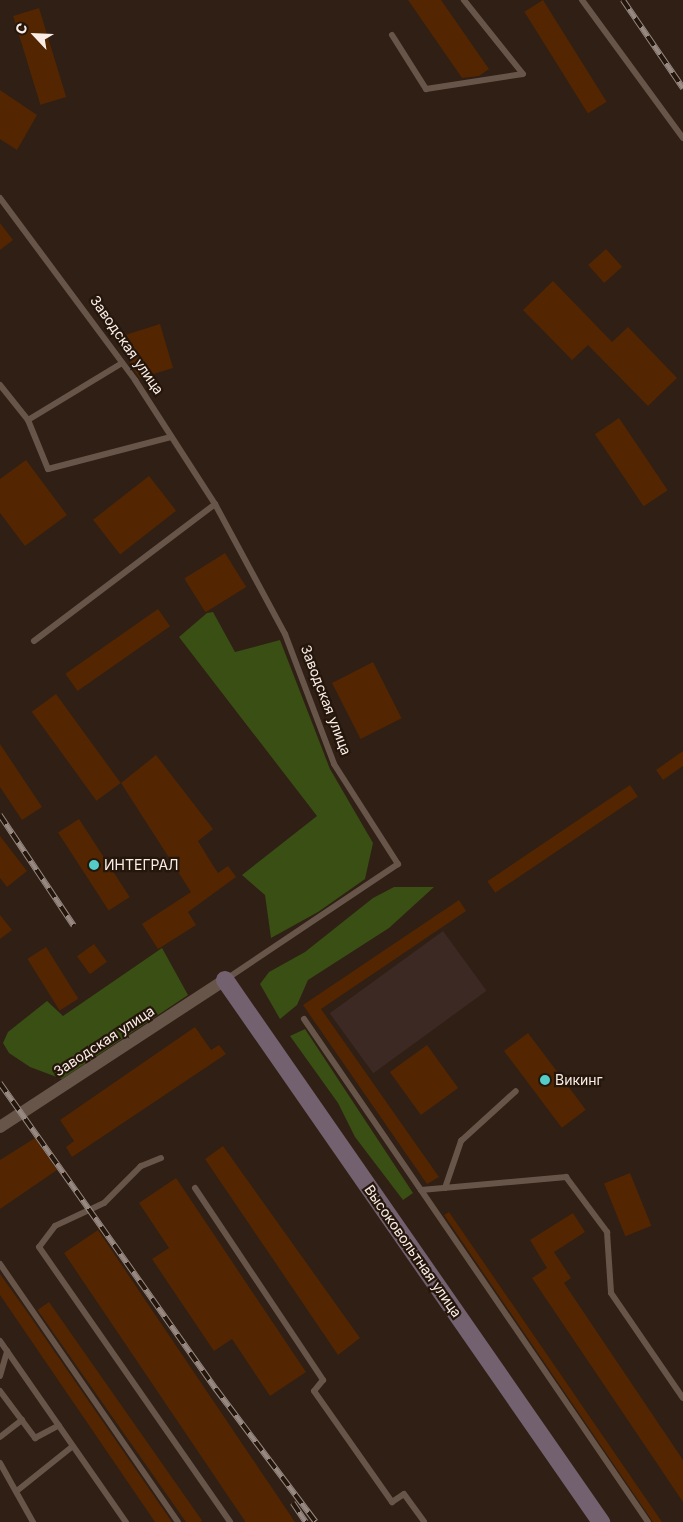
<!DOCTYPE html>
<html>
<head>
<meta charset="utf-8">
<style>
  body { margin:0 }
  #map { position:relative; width:683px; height:1522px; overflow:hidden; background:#2f1f15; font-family:Inter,sans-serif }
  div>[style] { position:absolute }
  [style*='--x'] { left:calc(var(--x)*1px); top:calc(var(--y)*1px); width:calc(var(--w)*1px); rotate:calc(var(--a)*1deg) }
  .industrial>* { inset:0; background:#3c2923; transform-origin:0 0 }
  .green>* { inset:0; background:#394f13 }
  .building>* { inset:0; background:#532601; transform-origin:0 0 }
  .lane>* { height:6px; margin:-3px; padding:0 3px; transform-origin:3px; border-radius:3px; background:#68554a }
  .street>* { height:12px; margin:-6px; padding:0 6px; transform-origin:6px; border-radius:6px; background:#68554a }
  .secondary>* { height:18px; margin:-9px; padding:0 9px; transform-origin:9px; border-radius:9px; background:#736170 }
  .rail>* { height:5.5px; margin-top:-2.75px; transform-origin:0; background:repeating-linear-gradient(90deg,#25160c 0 11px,#978981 0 22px); box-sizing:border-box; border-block:1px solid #978981 }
  .dots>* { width:14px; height:14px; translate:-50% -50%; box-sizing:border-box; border:2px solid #25160c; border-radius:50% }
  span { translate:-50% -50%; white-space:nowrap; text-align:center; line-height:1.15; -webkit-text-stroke:4.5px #25160c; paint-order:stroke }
  .street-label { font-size:14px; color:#f9ede6 }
  .poi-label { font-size:14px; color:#f9ede6 }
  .left { translate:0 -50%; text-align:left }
  .north { position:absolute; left:10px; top:10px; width:50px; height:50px; -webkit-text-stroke:4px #25160c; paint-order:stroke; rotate:295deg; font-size:14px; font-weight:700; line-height:20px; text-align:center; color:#f9ede6 }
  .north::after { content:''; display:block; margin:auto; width:18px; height:22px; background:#f9ede6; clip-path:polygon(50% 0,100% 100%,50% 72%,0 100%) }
</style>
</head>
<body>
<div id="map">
  <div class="industrial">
    <div style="left:443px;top:931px;width:74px;height:140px;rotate:54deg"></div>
  </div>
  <div class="green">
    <div style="clip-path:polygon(213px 612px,235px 652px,280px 640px,330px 769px,373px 843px,365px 879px,318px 912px,271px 938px,265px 895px,242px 875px,317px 816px,179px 637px,207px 613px)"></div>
    <div style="clip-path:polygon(394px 887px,434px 887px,389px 928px,308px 980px,297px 1005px,280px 1019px,260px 984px,269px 972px,305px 952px,373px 898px)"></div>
    <div style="clip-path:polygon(162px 948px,188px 995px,62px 1079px,30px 1067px,9px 1053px,3px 1043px,8px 1032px,47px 1001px,63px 1016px)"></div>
    <div style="clip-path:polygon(305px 1029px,413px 1193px,403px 1200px,355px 1137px,338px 1103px,290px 1036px)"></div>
  </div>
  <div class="building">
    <div style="clip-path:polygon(408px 0,441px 0,489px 69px,479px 76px,462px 78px)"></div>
    <div style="left:543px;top:0;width:120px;height:22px;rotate:58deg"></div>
    <div style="left:39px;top:8px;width:93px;height:27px;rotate:73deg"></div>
    <div style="clip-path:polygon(0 90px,37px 115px,17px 150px,0 139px)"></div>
    <div style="clip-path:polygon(0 223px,13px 240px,0 250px)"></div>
    <div style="left:606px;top:249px;width:24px;height:24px;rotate:48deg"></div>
    <div style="clip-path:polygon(553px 281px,612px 342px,628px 327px,677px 378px,648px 406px,588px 345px,572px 360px,523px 310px)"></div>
    <div style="clip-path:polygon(160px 324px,173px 368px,140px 378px,131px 366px,122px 336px)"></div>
    <div style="left:619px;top:418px;width:87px;height:29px;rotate:56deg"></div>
    <div style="clip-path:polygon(26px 460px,67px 515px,25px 546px,0 513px,0 479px)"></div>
    <div style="left:149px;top:476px;width:44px;height:71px;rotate:52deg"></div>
    <div style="left:225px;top:553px;width:40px;height:48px;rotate:58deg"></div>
    <div style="left:158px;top:609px;width:21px;height:113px;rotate:55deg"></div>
    <div style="left:373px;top:662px;width:63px;height:46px;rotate:63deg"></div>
    <div style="left:56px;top:694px;width:110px;height:30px;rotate:54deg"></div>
    <div style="clip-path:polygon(0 744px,42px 807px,22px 820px,0 787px)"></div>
    <div style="clip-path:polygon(683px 751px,683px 766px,663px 780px,656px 770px)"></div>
    <div style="clip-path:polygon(156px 755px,213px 829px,198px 841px,212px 864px,218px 873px,228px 866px,236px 877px,188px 912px,196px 925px,158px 949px,142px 924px,191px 892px,121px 783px)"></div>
    <div style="left:630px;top:785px;width:14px;height:172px;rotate:56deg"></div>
    <div style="left:79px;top:819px;width:93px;height:25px;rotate:57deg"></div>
    <div style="clip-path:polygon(0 836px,27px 871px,7px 887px,0 878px)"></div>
    <div style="clip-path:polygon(459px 900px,466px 911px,321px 1009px,439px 1177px,427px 1184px,303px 1005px)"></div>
    <div style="clip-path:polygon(0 915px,12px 930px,0 939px)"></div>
    <div style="left:94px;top:944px;width:22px;height:21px;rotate:54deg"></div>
    <div style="left:46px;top:947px;width:61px;height:22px;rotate:58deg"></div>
    <div style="clip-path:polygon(195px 1027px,211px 1050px,219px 1045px,226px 1054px,72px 1157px,66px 1147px,74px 1141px,60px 1120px)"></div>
    <div style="left:528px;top:1033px;width:96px;height:30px;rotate:53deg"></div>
    <div style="left:427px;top:1045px;width:53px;height:46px;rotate:54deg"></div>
    <div style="clip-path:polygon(35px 1138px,57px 1170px,0 1209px,0 1160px)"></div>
    <div style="clip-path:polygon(223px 1146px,360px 1338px,338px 1355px,205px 1159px)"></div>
    <div style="left:630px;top:1173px;width:57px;height:28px;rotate:68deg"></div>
    <div style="clip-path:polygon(176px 1178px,306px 1372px,270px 1396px,232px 1339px,214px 1351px,152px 1259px,169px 1248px,139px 1203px)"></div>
    <div style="clip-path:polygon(449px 1212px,662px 1522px,653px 1522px,444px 1215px)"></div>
    <div style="clip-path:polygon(573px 1213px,585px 1232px,554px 1252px,571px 1278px,564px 1283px,683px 1460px,683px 1502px,532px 1278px,547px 1268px,530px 1240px)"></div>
    <div style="left:98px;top:1230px;width:353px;height:41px;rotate:56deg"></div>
    <div style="clip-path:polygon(0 1274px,30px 1316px,172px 1522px,155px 1522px,0 1295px)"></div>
    <div style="left:49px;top:1302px;width:267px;height:14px;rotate:55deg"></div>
  </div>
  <div class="lane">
    <div style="--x:582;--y:0;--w:171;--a:53.8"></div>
    <div style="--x:392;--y:35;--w:64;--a:57.8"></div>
    <div style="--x:426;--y:89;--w:98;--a:-8.8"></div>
    <div style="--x:523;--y:74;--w:95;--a:-128.6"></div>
    <div style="--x:0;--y:198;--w:227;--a:53.4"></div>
    <div style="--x:135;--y:380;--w:148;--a:57.2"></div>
    <div style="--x:215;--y:504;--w:148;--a:61.7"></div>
    <div style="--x:285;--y:634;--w:139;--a:69.3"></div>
    <div style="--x:334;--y:764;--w:119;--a:57.4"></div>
    <div style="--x:398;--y:864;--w:207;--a:146.2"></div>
    <div style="--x:0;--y:385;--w:45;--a:51.3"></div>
    <div style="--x:28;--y:420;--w:110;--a:-31.2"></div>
    <div style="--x:28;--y:420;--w:53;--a:67.8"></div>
    <div style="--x:48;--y:469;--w:127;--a:-14.6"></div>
    <div style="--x:34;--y:641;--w:227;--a:-37.1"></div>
    <div style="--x:304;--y:1019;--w:609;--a:55.63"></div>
    <div style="--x:161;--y:1158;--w:22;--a:158"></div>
    <div style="--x:141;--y:1166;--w:52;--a:135"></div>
    <div style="--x:104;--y:1203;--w:54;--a:154.9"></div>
    <div style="--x:55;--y:1226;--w:26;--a:127"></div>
    <div style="--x:39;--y:1247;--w:335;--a:55.2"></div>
    <div style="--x:195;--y:1188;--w:231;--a:56.3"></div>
    <div style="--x:323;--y:1380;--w:14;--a:129"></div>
    <div style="--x:314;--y:1391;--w:136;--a:54.9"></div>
    <div style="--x:392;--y:1502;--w:14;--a:-34"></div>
    <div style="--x:404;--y:1494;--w:34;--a:54"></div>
    <div style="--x:445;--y:1188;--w:50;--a:-71.2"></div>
    <div style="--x:461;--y:1141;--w:74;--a:-42.3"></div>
    <div style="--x:421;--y:1190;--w:146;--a:-5.1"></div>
    <div style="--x:566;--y:1177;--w:69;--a:53.3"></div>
    <div style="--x:607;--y:1232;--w:61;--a:86.2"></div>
    <div style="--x:611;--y:1293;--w:127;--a:55.6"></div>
    <div style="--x:0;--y:1264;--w:313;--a:55.4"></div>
    <div style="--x:0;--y:1341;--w:221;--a:55.2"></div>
    <div style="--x:0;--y:1376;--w:26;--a:-74"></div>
    <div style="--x:0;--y:1391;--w:59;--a:53.3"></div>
    <div style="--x:35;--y:1438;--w:27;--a:-28"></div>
    <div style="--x:0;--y:1437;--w:28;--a:-38"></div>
    <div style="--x:0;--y:1463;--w:68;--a:60.8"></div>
    <div style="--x:18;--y:1490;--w:70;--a:-38.7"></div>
  </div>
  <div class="street">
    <div style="--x:0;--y:1127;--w:269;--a:-33.2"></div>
  </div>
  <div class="secondary">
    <div style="--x:225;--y:980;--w:660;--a:55.25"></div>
  </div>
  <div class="rail">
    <div style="--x:623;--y:0;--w:107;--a:55.7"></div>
    <div style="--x:0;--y:815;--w:133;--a:56.3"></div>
    <div style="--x:0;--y:1083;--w:375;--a:54.8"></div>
    <div style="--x:216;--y:1389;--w:166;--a:53.1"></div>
    <div style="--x:293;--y:1503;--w:23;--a:56"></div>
  </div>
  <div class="dots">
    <div style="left:94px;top:865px;background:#54cdc9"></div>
    <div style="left:545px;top:1080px;background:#54cdc9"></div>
  </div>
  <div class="street-label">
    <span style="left:127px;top:345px;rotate:55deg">Заводская улица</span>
    <span style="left:326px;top:700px;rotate:69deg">Заводская улица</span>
    <span style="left:104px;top:1041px;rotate:-33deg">Заводская улица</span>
    <span style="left:413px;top:1251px;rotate:55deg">Высоковольтная улица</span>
  </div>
  <div class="poi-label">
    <span class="left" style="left:104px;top:865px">ИНТЕГРАЛ</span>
    <span class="left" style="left:555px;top:1080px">Викинг</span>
  </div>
  <div class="north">С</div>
</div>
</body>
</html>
